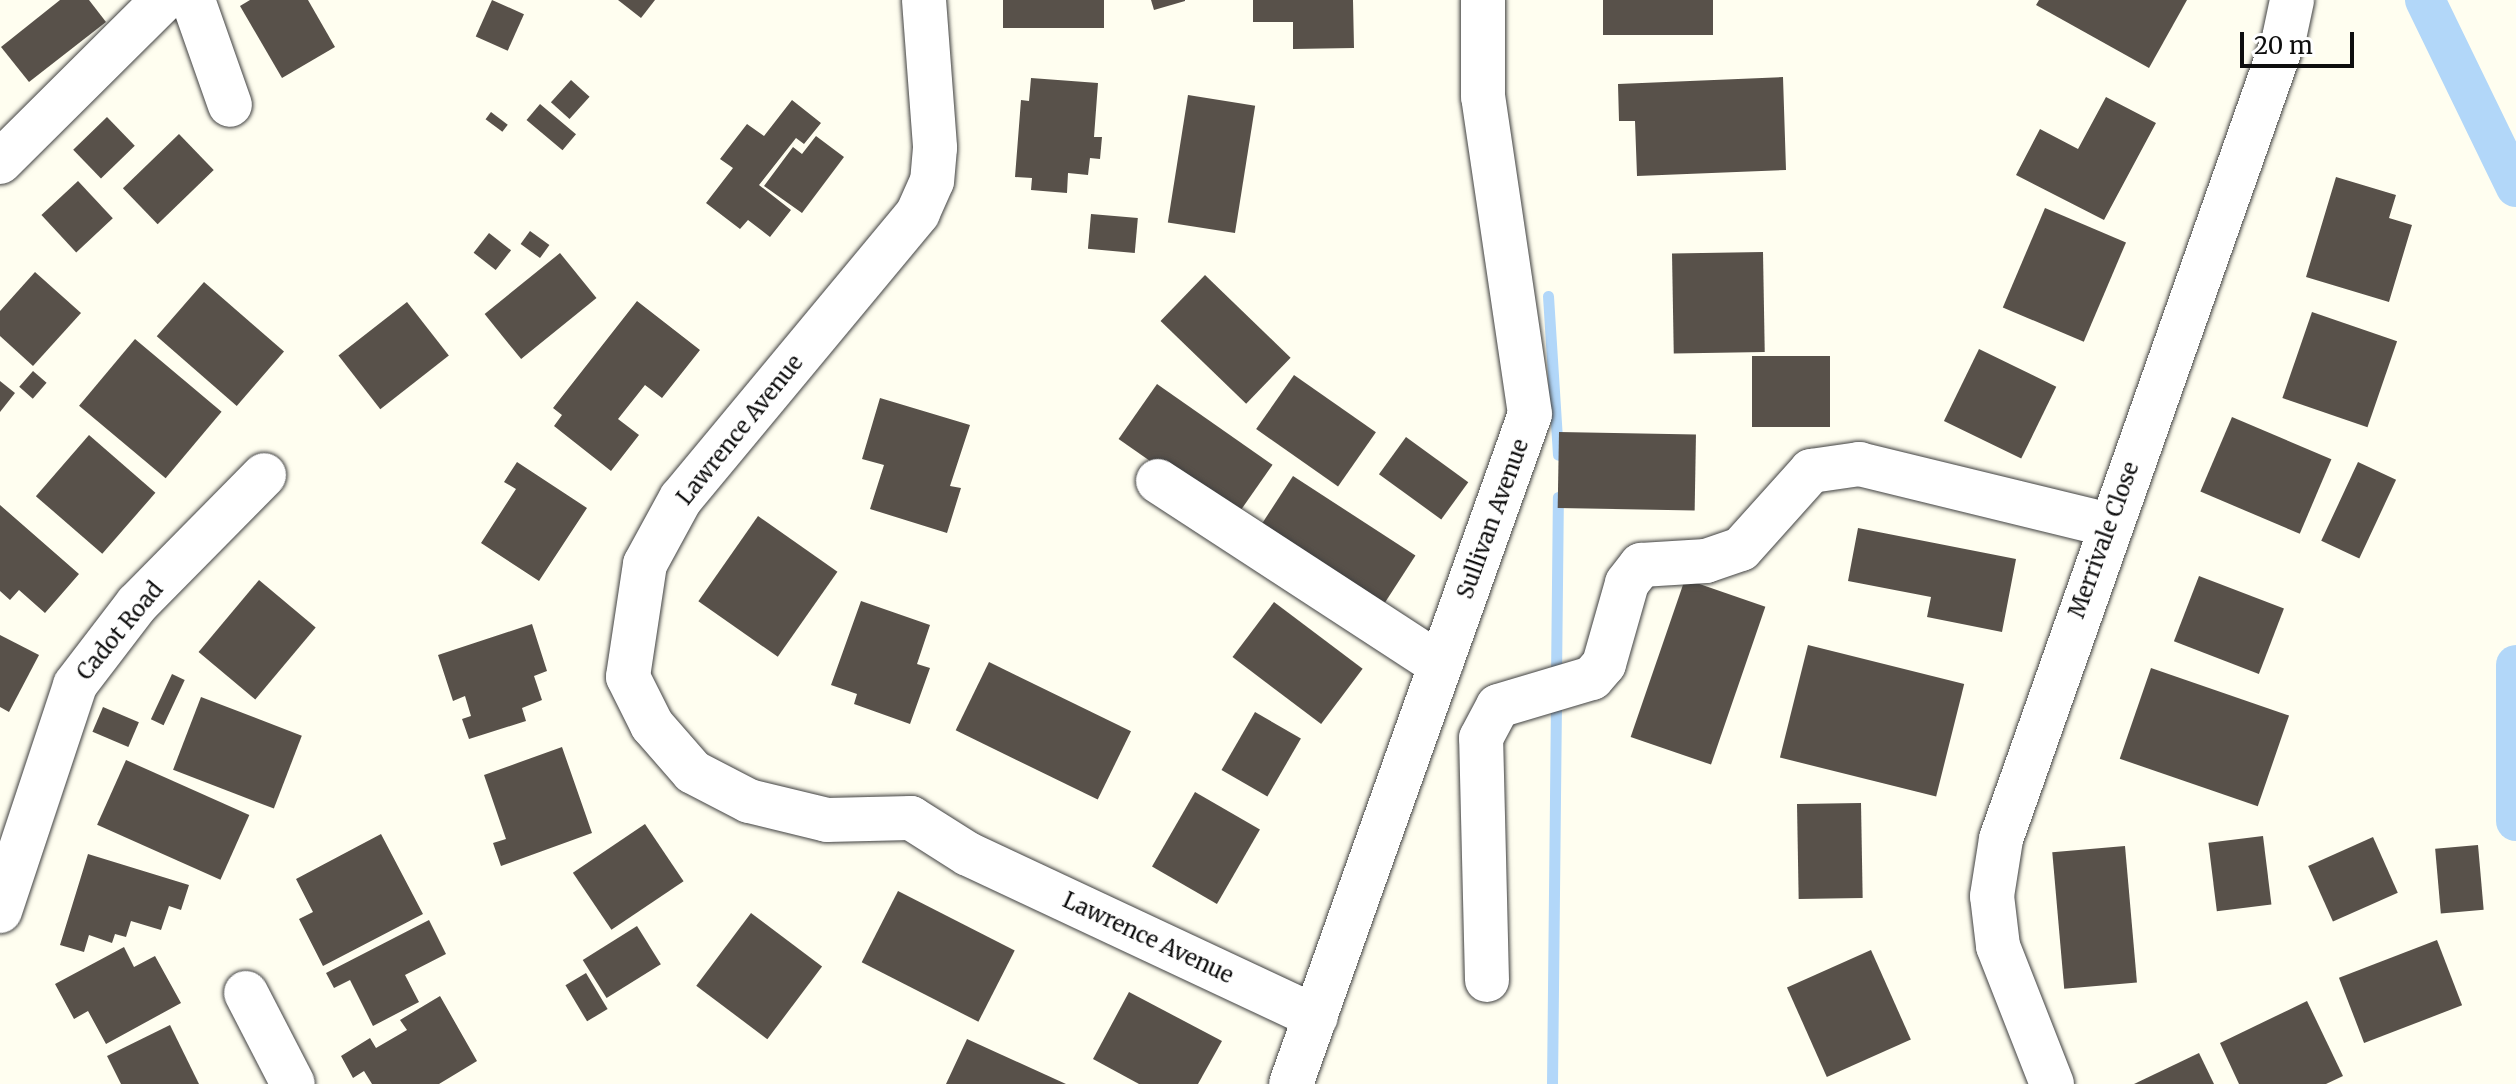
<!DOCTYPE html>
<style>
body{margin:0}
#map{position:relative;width:2516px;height:1084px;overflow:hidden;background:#fffef0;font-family:Merriweather,serif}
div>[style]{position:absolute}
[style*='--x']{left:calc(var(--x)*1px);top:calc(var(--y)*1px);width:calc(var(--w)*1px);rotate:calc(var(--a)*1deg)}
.stream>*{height:11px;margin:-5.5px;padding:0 5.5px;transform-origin:5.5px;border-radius:5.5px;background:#b2d7f9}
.canal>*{height:40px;margin:-20px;padding:0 20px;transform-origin:20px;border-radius:20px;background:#b2d7f9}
.building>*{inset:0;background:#58514a;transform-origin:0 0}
.roads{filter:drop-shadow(0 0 2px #414141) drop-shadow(0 0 2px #414141)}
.minor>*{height:44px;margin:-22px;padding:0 22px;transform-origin:22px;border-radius:22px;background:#fff}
span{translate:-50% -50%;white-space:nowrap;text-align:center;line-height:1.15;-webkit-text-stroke:8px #fff;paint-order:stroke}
.street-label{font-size:22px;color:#0e0e0e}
.scale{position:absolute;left:2240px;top:32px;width:114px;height:36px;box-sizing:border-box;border:4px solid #0e0e0e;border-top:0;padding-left:10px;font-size:24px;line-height:28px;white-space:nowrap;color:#0e0e0e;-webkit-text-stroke:6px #fff;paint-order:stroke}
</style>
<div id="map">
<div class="stream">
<div style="--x:1548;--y:296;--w:159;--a:86.4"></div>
<div style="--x:1556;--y:679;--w:182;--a:-89.4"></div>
<div style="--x:1552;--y:1084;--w:387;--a:-89.4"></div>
</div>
<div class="canal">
<div style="--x:2425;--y:0;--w:208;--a:64.1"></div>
<div style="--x:2516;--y:665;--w:156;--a:90"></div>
</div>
<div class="building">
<div style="clip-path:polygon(60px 0,89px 0,106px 22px,29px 82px,1px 47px)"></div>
<div style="clip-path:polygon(250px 0,308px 0,335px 47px,282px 78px,240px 6px)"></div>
<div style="left:492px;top:0;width:35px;height:40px;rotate:24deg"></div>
<div style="clip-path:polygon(618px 0,655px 0,641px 18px)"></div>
<div style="left:1003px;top:0;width:101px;height:28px"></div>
<div style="clip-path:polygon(1151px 0,1185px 0,1185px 1px,1154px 10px)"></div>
<div style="clip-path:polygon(1253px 0,1353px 0,1354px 48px,1293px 49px,1293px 22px,1253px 22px)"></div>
<div style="left:1603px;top:0;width:110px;height:35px"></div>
<div style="clip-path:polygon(2039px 0,2187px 0,2149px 68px,2036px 5px)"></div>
<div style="clip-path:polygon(1783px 77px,1786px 170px,1637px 176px,1635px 121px,1619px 121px,1618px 84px)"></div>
<div style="clip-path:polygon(1031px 78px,1098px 83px,1094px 137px,1102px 137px,1100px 159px,1090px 158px,1088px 175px,1068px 173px,1067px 193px,1031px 190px,1032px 178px,1015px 177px,1021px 100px,1029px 101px)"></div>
<div style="left:571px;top:80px;width:25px;height:30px;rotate:42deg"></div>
<div style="left:1188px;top:95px;width:68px;height:129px;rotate:9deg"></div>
<div style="clip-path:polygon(2106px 97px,2156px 123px,2104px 220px,2016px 175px,2040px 129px,2078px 149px)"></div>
<div style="clip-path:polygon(792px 100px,821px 123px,804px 144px,796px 138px,759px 185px,791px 210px,770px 237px,748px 220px,740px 229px,706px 203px,733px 168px,720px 159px,747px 124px,764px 136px)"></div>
<div style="left:540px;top:104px;width:47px;height:21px;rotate:40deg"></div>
<div style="left:491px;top:112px;width:21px;height:9px;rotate:37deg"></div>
<div style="left:107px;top:117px;width:40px;height:47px;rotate:46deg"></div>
<div style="left:179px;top:134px;width:50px;height:78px;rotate:46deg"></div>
<div style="clip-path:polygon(816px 136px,844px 157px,802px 213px,764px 186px,793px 147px,802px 154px)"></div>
<div style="clip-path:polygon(2336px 177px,2396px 195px,2389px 218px,2412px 225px,2389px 302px,2306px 277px)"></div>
<div style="left:78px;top:181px;width:51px;height:50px;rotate:47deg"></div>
<div style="left:2045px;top:208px;width:88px;height:108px;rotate:23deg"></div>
<div style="left:1091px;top:214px;width:47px;height:35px;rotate:5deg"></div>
<div style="left:530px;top:231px;width:24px;height:16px;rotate:36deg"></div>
<div style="left:489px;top:233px;width:28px;height:25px;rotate:38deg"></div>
<div style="left:1763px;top:252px;width:100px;height:91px;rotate:89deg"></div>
<div style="left:560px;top:253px;width:58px;height:97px;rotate:51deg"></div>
<div style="clip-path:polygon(35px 272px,81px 313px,33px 366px,0 336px,0 311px)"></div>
<div style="left:1205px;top:275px;width:119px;height:64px;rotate:44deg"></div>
<div style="left:204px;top:282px;width:106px;height:72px;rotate:41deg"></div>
<div style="clip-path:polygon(637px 301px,700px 350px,662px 398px,645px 385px,618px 419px,639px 435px,611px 471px,554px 426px,562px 415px,553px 408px)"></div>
<div style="left:407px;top:302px;width:68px;height:87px;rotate:52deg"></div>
<div style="left:2312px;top:312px;width:90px;height:91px;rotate:19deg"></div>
<div style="left:135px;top:339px;width:113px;height:87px;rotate:40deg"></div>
<div style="left:1979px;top:349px;width:86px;height:80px;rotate:26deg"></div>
<div style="left:1830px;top:356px;width:71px;height:78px;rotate:90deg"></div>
<div style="left:33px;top:371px;width:18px;height:21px;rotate:41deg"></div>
<div style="left:1294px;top:375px;width:100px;height:66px;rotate:35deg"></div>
<div style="clip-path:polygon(0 381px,15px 393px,0 412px)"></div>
<div style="left:1157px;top:384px;width:141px;height:67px;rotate:35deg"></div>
<div style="clip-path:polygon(880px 398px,970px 425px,950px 486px,961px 488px,947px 533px,870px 509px,884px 465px,862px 459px)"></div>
<div style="left:2232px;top:417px;width:108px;height:81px;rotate:23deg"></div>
<div style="left:1559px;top:432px;width:137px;height:76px;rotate:1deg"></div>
<div style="left:89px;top:435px;width:88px;height:81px;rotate:41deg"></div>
<div style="left:1406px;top:437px;width:77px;height:46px;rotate:36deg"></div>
<div style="clip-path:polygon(517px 462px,587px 508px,539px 581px,481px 543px,516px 489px,504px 482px)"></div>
<div style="left:2358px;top:462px;width:42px;height:87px;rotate:25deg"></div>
<div style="left:1293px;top:476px;width:146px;height:69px;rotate:33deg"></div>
<div style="clip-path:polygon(0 505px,79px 574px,45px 613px,19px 590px,10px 600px,0 591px)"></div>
<div style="left:758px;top:516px;width:97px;height:104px;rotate:35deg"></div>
<div style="clip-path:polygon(1858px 528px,2016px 559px,2002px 632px,1927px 617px,1931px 597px,1848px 581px)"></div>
<div style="left:2199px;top:576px;width:91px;height:70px;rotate:21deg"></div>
<div style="left:1685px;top:579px;width:85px;height:167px;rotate:19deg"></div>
<div style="left:259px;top:580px;width:74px;height:94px;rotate:40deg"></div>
<div style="clip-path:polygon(861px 601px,930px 625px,917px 664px,930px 668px,910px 724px,854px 704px,857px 694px,831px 685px)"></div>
<div style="left:1274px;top:602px;width:111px;height:69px;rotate:37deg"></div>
<div style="clip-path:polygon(532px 624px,547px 671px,534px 676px,542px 700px,522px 708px,526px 721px,469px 739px,462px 719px,471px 716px,465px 696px,453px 701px,438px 655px)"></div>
<div style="clip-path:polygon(0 635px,39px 655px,9px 712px,0 707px)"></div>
<div style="left:1808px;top:645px;width:161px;height:116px;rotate:14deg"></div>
<div style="left:989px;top:662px;width:158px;height:76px;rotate:26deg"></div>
<div style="left:2151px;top:668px;width:146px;height:96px;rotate:19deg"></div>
<div style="left:172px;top:674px;width:14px;height:50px;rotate:25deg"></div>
<div style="left:201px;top:697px;width:108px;height:78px;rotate:21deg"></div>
<div style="left:103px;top:707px;width:39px;height:27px;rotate:23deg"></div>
<div style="left:1255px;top:712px;width:53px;height:67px;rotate:30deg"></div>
<div style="clip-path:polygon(562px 747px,592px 833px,501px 866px,493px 843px,506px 839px,484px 775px)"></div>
<div style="left:126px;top:760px;width:135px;height:71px;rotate:24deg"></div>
<div style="left:1195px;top:792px;width:75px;height:86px;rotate:30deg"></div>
<div style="left:1861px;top:803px;width:95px;height:64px;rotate:89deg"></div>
<div style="left:645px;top:824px;width:69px;height:87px;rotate:56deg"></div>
<div style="clip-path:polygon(381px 834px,423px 914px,323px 966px,299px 919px,313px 912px,296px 879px)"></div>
<div style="left:2263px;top:836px;width:69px;height:55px;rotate:83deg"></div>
<div style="left:2373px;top:837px;width:61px;height:71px;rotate:66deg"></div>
<div style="left:2478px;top:845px;width:65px;height:43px;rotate:85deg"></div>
<div style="left:2125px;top:846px;width:137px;height:73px;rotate:85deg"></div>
<div style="clip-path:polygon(88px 854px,189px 885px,181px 910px,169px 906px,161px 930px,131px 921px,126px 937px,115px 934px,112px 943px,89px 935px,84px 952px,60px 945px)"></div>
<div style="left:898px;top:891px;width:131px;height:80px;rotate:27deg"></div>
<div style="left:751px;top:913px;width:89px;height:91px;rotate:37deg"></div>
<div style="clip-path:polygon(429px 920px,446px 954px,405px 975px,419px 1002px,373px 1026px,350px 980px,334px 988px,326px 973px)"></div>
<div style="left:637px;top:926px;width:45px;height:64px;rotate:58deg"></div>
<div style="left:2437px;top:940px;width:70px;height:105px;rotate:69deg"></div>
<div style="clip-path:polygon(124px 947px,134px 967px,155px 956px,181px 1003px,106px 1044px,88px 1011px,74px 1019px,55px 984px)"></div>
<div style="left:1871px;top:950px;width:98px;height:92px;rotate:66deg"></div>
<div style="left:586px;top:973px;width:42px;height:24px;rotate:59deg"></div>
<div style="clip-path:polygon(1129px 992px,1222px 1041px,1198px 1084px,1139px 1084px,1093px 1059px)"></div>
<div style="clip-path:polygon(440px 996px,477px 1061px,439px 1084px,372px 1084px,364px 1071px,353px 1078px,341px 1056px,370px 1038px,376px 1048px,407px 1030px,400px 1020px)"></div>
<div style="clip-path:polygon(2307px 1001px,2343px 1076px,2326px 1084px,2239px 1084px,2220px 1043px)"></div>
<div style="clip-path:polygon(170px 1025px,199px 1084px,121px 1084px,107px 1056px)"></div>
<div style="clip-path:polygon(967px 1039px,1066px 1084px,946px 1084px)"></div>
<div style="clip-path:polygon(2199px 1053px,2214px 1084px,2134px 1084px)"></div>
</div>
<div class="roads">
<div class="minor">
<div style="--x:193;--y:0;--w:111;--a:70.6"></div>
<div style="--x:924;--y:0;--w:148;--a:85.7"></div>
<div style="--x:935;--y:148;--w:33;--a:95"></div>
<div style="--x:932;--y:181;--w:35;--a:114"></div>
<div style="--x:918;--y:213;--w:371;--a:129.7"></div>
<div style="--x:681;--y:498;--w:75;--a:118.6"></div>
<div style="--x:645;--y:564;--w:114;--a:98.6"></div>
<div style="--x:628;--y:677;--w:54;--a:63.4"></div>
<div style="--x:652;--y:725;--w:62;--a:48.9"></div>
<div style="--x:693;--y:772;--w:63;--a:27.4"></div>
<div style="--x:749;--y:801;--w:80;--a:13.7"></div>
<div style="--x:827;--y:820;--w:84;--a:-1.4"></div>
<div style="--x:911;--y:818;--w:67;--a:32.3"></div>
<div style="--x:968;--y:854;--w:384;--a:25.1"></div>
<div style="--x:0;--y:162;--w:230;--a:-44.8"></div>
<div style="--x:1158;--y:481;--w:337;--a:33.1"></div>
<div style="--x:0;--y:911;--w:238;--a:-71.6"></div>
<div style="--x:75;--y:685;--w:102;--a:-52.6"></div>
<div style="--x:137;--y:604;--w:181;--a:-45.4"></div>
<div style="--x:1487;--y:980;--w:242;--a:-91.4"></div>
<div style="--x:1481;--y:738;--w:36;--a:-62"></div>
<div style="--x:1498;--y:706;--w:98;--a:-16.6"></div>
<div style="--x:1592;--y:678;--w:18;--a:-49"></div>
<div style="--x:1604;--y:664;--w:84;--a:-74.1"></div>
<div style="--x:1627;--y:583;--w:23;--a:-52"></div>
<div style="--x:1641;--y:565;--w:65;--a:-3.5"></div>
<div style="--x:1706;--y:561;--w:37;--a:-19"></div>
<div style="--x:1741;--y:549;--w:105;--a:-48.1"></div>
<div style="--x:1811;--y:471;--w:49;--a:-8.3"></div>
<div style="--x:1859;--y:464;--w:257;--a:13.7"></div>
<div style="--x:246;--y:993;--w:102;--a:62.7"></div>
<div style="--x:1291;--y:1084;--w:711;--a:-70.37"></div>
<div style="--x:1530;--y:414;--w:320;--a:-98.4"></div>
<div style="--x:1483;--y:97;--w:97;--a:-90"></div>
<div style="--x:2052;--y:1084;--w:148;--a:-111.4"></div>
<div style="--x:1998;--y:946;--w:50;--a:-96.8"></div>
<div style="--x:1992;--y:896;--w:58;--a:-81"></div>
<div style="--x:2001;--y:839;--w:850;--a:-70.54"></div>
<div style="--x:2284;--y:38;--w:39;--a:-78"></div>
</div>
</div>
<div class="street-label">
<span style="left:740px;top:430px;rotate:-51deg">Lawrence Avenue</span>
<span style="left:1493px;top:519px;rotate:-70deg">Sullivan Avenue</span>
<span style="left:2104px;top:540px;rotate:-70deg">Merrivale Close</span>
<span style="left:120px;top:631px;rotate:-50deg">Cadot Road</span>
<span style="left:1148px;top:938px;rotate:25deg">Lawrence Avenue</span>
</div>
<div class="scale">20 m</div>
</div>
